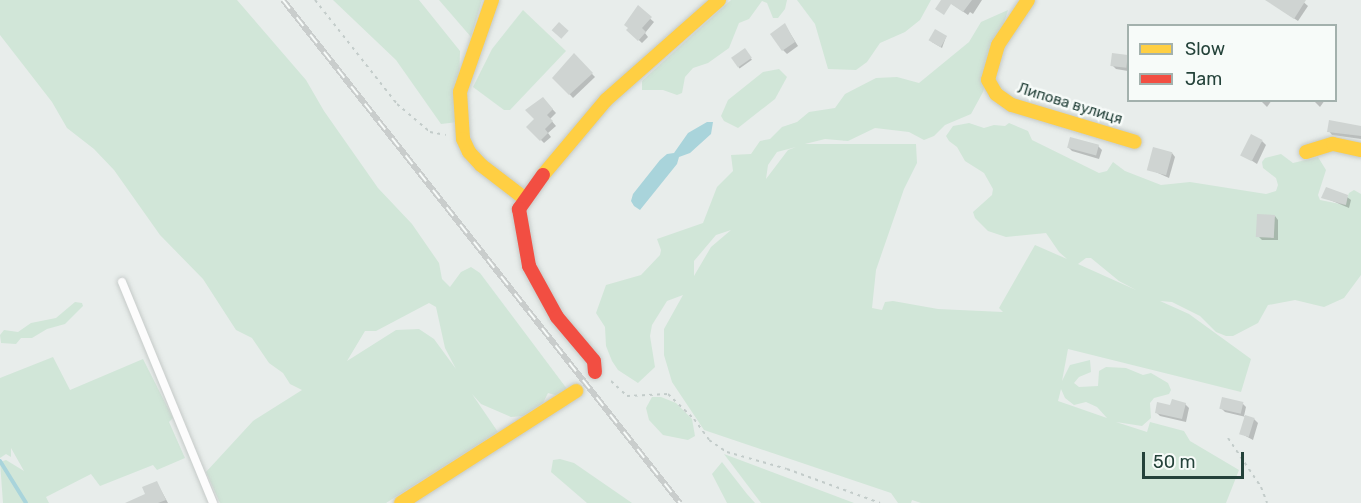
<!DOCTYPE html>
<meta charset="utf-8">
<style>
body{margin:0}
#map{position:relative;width:1361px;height:503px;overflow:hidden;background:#e8edeb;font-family:Rubik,sans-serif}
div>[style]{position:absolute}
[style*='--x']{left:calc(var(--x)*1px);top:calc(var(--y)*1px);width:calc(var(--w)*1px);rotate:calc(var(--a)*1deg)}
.green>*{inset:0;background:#d1e6d8}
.water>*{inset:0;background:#a9d4db}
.shadow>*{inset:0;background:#0003;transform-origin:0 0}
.stream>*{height:4px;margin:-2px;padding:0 2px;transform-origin:2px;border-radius:2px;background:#a9d4db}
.building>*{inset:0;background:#cfd4d2;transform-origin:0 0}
.path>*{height:2px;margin-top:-1px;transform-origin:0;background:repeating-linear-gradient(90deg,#c3ccca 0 3px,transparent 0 7.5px)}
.roads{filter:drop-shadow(0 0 2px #c5cac8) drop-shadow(0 0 2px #c5cac8)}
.lane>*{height:8px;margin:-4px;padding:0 4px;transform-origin:4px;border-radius:4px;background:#fcfcfc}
.slow>*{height:14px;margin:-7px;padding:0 7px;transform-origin:7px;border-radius:7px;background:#ffcf43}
.jam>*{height:14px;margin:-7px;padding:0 7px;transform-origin:7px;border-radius:7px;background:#f24e42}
.rail>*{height:6px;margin-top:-3px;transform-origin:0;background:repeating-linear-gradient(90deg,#f7fbf9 0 11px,#c9cdcc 0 22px);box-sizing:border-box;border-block:2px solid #c9cdcc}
span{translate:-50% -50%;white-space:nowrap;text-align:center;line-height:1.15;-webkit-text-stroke:5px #f7fbf9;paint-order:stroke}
.street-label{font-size:15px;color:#24423a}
.legend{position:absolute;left:1127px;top:24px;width:210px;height:78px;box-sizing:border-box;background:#f7fbf9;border:2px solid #a3b1ad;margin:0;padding:8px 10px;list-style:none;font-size:18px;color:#24423a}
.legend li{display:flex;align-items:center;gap:12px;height:30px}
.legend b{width:30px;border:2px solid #a3b1ad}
.scale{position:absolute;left:1142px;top:452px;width:102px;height:27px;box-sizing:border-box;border:3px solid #24423a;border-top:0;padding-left:8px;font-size:18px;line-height:21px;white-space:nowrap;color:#24423a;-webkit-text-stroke:4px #f7fbf9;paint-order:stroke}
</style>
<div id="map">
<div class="green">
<div style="clip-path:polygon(evenodd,0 0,237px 0,306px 80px,324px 111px,378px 188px,412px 224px,439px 263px,442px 279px,450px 287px,461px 272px,471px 267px,480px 273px,567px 389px,559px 396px,548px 393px,543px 403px,523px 416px,511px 417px,481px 404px,472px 394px,498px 432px,386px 503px,220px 503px,206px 472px,253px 421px,302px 390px,290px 384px,283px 373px,269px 363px,252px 338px,236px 330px,203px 279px,160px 235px,114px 170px,94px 149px,67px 128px,52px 102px,0 35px,0 0,429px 303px,436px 307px,445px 348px,456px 369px,434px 339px,419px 329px,396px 330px,347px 361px,365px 331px,376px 331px,429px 303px)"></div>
<div style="clip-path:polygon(333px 0,419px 0,460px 51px,458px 122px,441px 124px,396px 60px)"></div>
<div style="clip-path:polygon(439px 0,482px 0,471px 37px)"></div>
<div style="clip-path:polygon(731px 0,787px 0,785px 9px,778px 18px,773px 18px,767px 3px,762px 1px,749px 19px,739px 23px,729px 48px,708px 63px,693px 68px,685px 77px,682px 93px,677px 95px,663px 90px,642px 90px,642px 81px)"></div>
<div style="clip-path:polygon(797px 0,931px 0,920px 20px,905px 32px,880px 43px,867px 62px,856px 70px,828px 69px,815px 24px)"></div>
<div style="clip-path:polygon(523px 10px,566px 51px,510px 110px,504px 110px,473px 87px,492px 49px)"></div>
<div style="clip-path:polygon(evenodd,1008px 10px,983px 92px,971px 114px,945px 125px,934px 136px,924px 140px,909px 132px,875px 128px,848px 141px,825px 139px,805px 144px,916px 144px,917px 163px,904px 189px,876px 270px,872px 308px,882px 310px,885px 302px,893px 301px,938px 309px,1003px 312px,999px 308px,1035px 245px,1067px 259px,1059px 252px,1046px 233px,1006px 237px,988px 231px,975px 218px,973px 212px,992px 195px,993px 189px,984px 173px,965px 161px,957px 147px,949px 141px,946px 136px,953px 126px,969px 123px,984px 128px,994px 125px,1005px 126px,1009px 123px,1028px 131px,1032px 140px,1099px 173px,1107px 171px,1113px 162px,1125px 171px,1161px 185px,1190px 182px,1266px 194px,1276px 191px,1278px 185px,1276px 178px,1263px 168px,1262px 162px,1265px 158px,1281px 154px,1293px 163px,1318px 157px,1326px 170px,1318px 195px,1320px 200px,1345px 205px,1349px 193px,1354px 190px,1361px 194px,1361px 275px,1344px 298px,1324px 307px,1295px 300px,1268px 305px,1258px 323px,1233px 336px,1226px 336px,1216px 332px,1200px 316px,1172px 302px,1160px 301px,1189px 314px,1251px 359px,1241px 392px,1068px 349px,1062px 381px,1070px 365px,1090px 360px,1091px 372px,1079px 377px,1074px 383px,1079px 387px,1098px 386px,1099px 371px,1106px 367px,1126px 368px,1143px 375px,1151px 373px,1168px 383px,1171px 390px,1169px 394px,1154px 398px,1150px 403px,1151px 418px,1142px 426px,1116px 422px,1147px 432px,1150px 422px,1184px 431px,1190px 441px,1239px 470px,1226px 503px,921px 503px,912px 500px,911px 503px,898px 503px,891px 493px,704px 430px,672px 382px,664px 355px,664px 329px,683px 295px,667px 301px,652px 325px,650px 336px,655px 367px,638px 383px,618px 370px,612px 361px,606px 346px,605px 327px,596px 313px,606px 285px,641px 275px,660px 255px,661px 250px,657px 239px,703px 223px,717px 187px,733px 171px,731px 155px,751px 154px,760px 141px,770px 139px,782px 127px,797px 122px,809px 112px,835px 108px,845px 94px,876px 78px,897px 77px,919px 83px,969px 42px,981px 22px,1008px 10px,796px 147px,788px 150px,766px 179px,768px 165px,777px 152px,796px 147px,1008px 10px,731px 230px,711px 247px,694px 276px,694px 261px,716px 235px,731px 230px,1008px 10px,1086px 258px,1091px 258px,1119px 281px,1136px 290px,1078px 264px,1086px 258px,1008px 10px,1061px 389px,1065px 398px,1074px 405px,1086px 402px,1097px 407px,1107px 418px,1058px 401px,1061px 389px)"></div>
<div style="clip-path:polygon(779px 69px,787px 77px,775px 99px,738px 128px,724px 121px,721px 116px,728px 100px,763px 72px)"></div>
<div style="clip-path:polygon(75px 302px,82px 303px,83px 306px,65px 324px,47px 329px,32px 338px,21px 338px,16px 344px,1px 343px,0 335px,4px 330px,18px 332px,31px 323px,56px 318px)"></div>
<div style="clip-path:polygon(53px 357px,70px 390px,143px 359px,173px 418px,169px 422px,185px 458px,157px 470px,153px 465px,100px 486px,91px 474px,46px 497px,49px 503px,3px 503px,0 462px,6px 460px,24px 471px,11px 448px,11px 457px,6px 454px,0 458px,0 378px)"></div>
<div style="clip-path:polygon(652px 397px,661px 397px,676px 403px,692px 419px,695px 436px,688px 440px,663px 435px,649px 420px,646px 408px)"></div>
<div style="clip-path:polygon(724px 454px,854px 503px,761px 503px)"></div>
<div style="clip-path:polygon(560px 459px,574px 463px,632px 503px,587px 503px,551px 472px,553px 460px)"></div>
<div style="clip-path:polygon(722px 462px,747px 494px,755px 503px,727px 503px,712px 474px)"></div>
</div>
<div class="water">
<div style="clip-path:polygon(707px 122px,713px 122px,711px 134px,690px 153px,679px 157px,677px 164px,640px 210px,634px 206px,631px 201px,633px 194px,660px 160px,667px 154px,674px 153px,688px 133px)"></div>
</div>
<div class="shadow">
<div style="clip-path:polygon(946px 0,982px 0,973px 14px,970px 12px,968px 15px)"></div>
<div style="clip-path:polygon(1279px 0,1301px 0,1308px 6px,1298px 21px,1280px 9px)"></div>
<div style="clip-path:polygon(638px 8px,654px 22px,645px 33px,648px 37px,642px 43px,628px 30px)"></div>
<div style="clip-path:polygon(785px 25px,798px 46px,787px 54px,783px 50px)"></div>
<div style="clip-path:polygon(946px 37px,942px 48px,932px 42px)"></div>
<div style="left:745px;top:50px;width:12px;height:15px;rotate:55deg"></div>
<div style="clip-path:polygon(1113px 54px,1128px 56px,1128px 71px,1116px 69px,1112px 65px)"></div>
<div style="clip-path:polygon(574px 55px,595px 77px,573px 98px,555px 78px)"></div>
<div style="clip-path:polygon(543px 99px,556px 113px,550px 119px,556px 126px,548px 133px,551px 137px,544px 143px,528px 127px,536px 120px)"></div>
<div style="clip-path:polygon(1260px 100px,1272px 100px,1267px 107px)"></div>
<div style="clip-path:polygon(1313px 100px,1325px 100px,1320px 107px)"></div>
<div style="clip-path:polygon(1361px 128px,1361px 139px,1332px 135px,1329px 131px)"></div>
<div style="clip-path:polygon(1262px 141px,1266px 145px,1257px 164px,1243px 155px)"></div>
<div style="clip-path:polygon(1098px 146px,1102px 150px,1099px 159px,1072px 151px,1069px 148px)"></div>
<div style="clip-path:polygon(1172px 153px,1175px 157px,1169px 178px,1149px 169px)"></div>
<div style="clip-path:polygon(1323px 197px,1347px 197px,1351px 200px,1349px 208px)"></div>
<div style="clip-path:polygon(1275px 216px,1278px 220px,1278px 240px,1262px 240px,1258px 236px)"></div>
<div style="clip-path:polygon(1242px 403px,1246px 407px,1244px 416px,1254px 419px,1258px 423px,1253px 440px,1240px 433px,1246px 417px,1225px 412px,1221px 408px)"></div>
<div style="clip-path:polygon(1185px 404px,1189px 408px,1186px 422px,1160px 416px,1156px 412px)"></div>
<div style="clip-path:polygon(157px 483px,168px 503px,136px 503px,147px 495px)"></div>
</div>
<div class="stream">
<div style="--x:0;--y:461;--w:49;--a:58.2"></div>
</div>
<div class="building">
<div style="clip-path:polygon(941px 0,972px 0,963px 12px,951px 4px,944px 15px,935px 9px)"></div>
<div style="clip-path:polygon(1265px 0,1306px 0,1294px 19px)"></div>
<div style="clip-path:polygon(638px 5px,652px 17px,642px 28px,646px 32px,638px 41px,626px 30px,628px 28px,624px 25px)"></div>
<div style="left:559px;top:22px;width:13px;height:11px;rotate:42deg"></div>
<div style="clip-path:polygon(785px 23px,795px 42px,782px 51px,770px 34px)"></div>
<div style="left:935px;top:29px;width:14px;height:13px;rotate:30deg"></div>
<div style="left:745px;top:48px;width:12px;height:17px;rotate:55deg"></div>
<div style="clip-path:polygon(574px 53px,593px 73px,569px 95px,552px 78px)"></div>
<div style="left:1112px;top:53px;width:16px;height:13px;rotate:7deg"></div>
<div style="clip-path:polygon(543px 97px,553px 109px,547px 115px,553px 121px,545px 129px,548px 133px,540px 141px,526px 127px,534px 119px,525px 110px)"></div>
<div style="clip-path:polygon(1329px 120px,1361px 126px,1361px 136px,1327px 132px)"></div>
<div style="left:1251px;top:134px;width:13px;height:24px;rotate:27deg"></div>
<div style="left:1070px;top:137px;width:30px;height:11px;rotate:15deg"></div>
<div style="left:1153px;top:147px;width:20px;height:24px;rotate:15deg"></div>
<div style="clip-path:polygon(1326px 187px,1348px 195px,1346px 205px,1321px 198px)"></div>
<div style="left:1257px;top:214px;width:18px;height:23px;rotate:3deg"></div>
<div style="left:1222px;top:397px;width:22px;height:12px;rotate:13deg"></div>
<div style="clip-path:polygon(1172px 399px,1186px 403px,1182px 419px,1155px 413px,1157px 402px,1170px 405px)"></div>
<div style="left:1245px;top:415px;width:10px;height:20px;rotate:17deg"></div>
<div style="clip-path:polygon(157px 481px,166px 500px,158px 503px,125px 503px,145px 494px,142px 487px)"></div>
</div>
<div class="path">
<div style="--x:315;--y:0;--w:132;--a:51.7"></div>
<div style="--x:397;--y:104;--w:43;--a:40.3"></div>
<div style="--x:430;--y:132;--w:16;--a:11"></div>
<div style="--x:611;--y:381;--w:22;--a:43"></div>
<div style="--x:627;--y:396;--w:41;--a:-2.8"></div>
<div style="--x:668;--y:394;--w:36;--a:44"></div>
<div style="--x:694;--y:419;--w:26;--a:54"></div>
<div style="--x:709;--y:440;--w:22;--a:34"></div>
<div style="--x:727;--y:452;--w:62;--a:15.8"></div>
<div style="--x:787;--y:469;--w:99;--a:20.1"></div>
<div style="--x:1228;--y:438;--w:59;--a:56"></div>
<div style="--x:1261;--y:487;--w:17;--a:69"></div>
</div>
<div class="roads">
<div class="lane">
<div style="--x:122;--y:282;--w:239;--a:67.6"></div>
</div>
<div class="slow">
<div style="--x:492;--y:0;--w:97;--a:109.2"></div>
<div style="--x:460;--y:92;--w:47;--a:86.3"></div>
<div style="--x:463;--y:139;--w:14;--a:65"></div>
<div style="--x:469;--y:152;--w:18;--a:47"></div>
<div style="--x:481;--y:165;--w:54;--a:37.5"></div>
<div style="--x:1028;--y:0;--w:54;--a:123.7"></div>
<div style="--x:998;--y:45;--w:36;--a:106"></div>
<div style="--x:988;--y:80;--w:16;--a:60"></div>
<div style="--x:996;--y:94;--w:19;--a:35"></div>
<div style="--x:1012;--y:105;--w:128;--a:16.7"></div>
<div style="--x:1306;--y:152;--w:28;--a:-17"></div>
<div style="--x:1333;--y:144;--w:29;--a:12"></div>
<div style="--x:543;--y:175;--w:98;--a:-50"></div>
<div style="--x:606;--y:100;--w:151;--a:-41.5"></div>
<div style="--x:401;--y:503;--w:208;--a:-32.6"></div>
</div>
<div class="jam">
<div style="--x:543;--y:175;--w:42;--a:125.2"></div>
<div style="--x:519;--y:209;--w:58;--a:80"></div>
<div style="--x:529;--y:266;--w:58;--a:61.2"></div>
<div style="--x:557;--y:317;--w:57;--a:49.9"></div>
<div style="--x:594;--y:361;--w:11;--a:85"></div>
</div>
</div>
<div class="rail">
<div style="--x:283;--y:0;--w:641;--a:51.72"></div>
</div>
<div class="street-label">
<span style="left:1070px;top:104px;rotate:17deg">Липова вулиця</span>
</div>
<ul class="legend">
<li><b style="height:8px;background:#ffcf43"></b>Slow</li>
<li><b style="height:8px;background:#f24e42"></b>Jam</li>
</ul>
<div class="scale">50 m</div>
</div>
